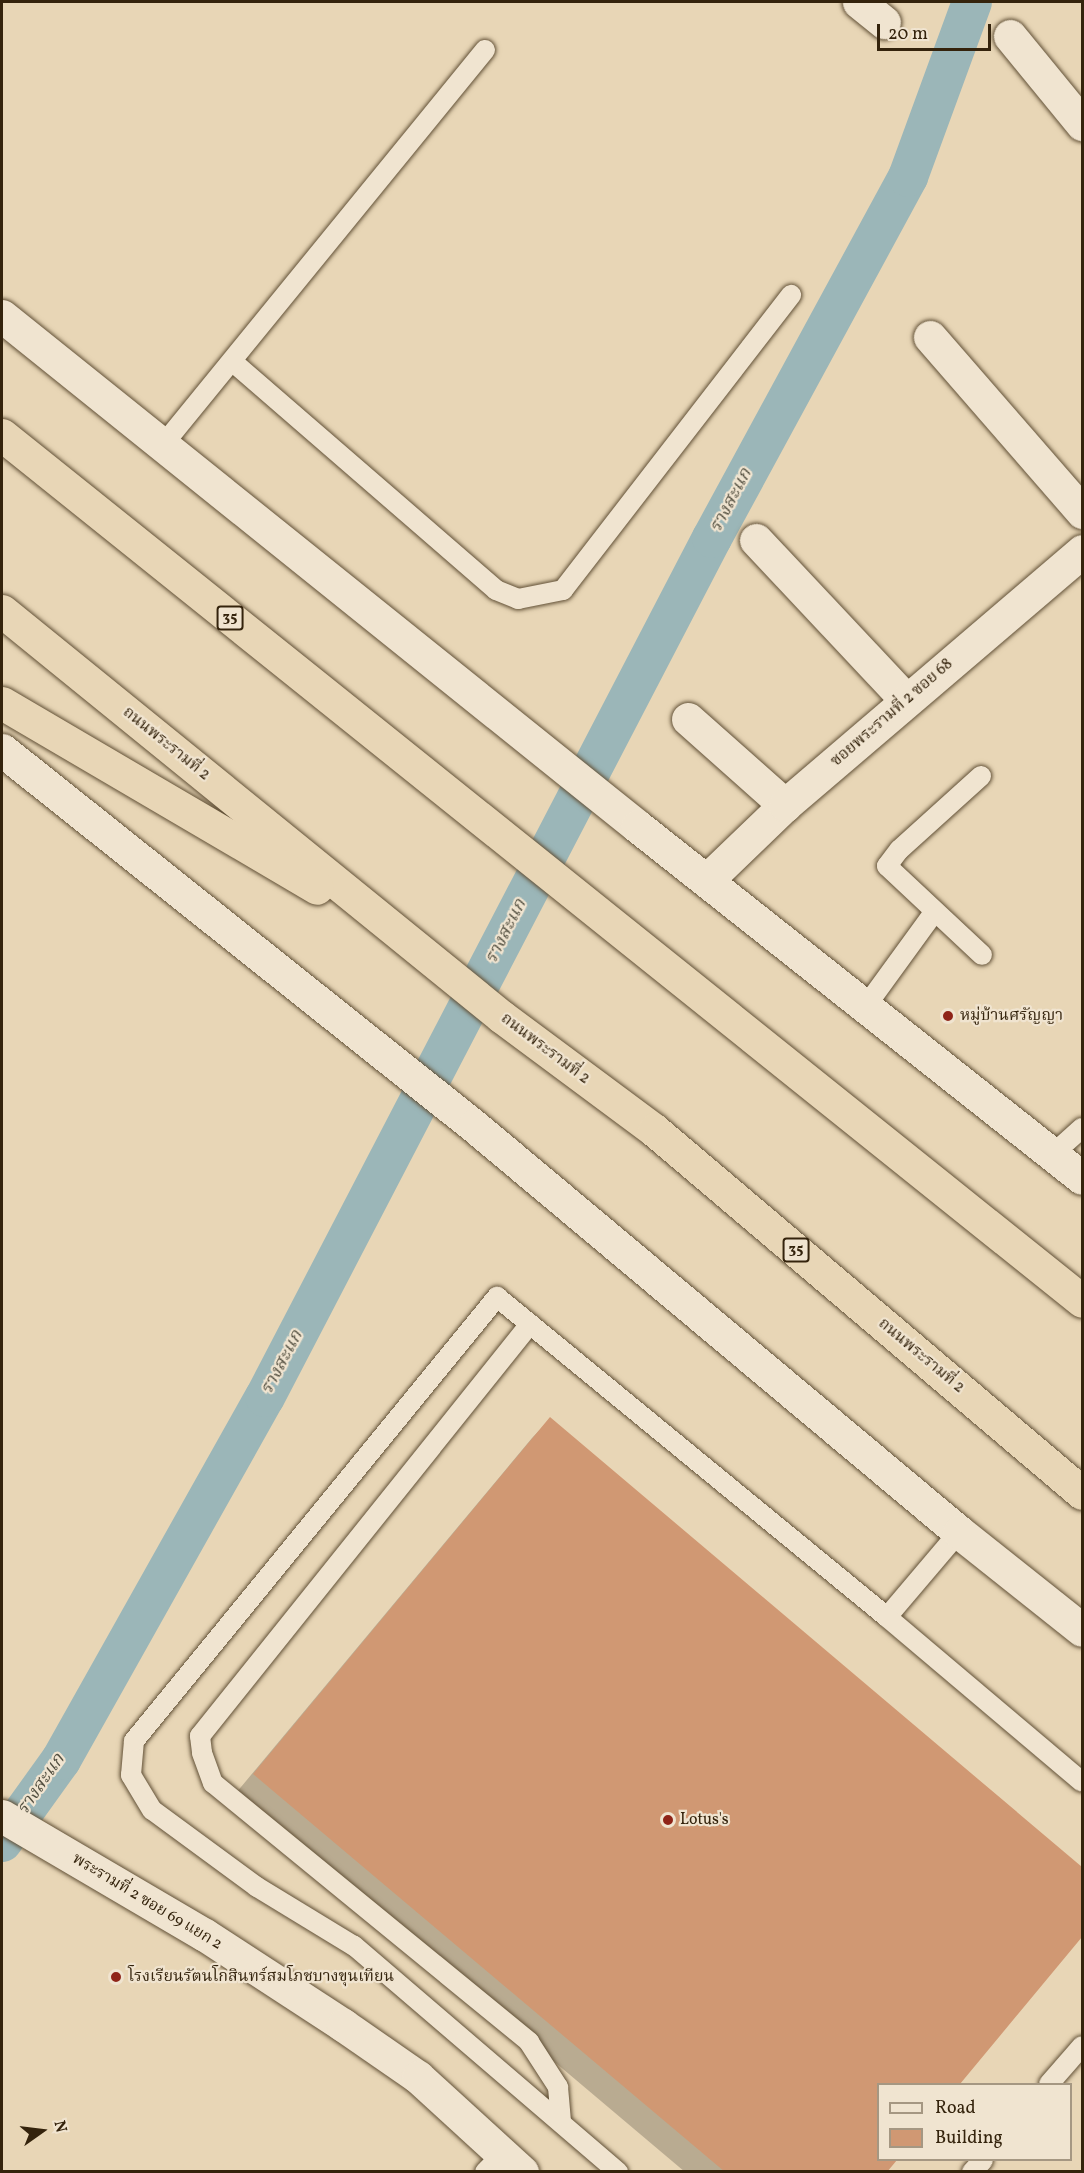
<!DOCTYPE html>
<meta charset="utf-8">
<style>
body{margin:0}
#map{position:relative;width:1084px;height:2173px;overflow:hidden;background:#e8d6b6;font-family:Vollkorn,"Noto Serif Thai",serif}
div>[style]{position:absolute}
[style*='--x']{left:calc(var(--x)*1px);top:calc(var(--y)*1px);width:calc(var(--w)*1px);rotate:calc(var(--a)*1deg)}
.shadow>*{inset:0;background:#0003}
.canal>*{height:40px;margin:-20px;padding:0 20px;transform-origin:20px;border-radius:20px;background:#9bb6b8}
.building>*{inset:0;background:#d09873}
.roads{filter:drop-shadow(0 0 2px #615036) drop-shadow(0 0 2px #615036)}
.service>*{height:20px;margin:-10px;padding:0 10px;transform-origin:10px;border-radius:10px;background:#f0e4d0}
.minor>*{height:33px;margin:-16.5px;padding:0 16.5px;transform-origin:16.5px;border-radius:16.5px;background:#f0e4d0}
.secondary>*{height:33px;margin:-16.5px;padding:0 16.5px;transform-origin:16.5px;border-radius:16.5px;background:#f0e4d0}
.trunk>*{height:33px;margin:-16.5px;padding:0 16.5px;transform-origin:16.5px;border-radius:16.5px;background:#e8d6b6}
.dots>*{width:16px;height:16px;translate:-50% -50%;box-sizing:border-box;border:3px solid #f0e4d0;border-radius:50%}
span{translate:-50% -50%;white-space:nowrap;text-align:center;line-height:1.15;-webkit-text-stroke:4.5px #f0e4d0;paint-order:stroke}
.shield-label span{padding:2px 4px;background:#f0e4d0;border:2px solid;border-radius:4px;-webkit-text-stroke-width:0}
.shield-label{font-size:15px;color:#34230c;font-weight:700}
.street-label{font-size:16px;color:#34230c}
.poi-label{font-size:16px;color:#34230c}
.left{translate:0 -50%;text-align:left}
.water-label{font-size:18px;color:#534f40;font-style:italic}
.frame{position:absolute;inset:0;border:3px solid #34230c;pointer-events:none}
.legend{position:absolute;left:877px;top:2083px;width:195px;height:78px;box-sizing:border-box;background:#f0e4d0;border:2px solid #a59782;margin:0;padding:8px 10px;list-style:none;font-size:18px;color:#34230c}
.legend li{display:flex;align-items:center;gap:12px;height:30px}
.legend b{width:30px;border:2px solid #a59782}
.north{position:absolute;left:12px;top:2101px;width:60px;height:60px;-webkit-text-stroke:4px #f0e4d0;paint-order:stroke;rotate:76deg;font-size:16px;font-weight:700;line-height:24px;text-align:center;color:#34230c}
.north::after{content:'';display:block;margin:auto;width:21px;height:27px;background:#34230c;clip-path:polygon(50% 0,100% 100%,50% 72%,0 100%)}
.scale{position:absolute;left:877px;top:24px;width:114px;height:27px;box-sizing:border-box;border:3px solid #34230c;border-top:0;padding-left:8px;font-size:18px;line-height:21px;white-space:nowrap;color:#34230c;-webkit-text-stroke:4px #f0e4d0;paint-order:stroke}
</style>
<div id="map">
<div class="shadow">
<div style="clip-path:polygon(550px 1419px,1082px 1869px,1082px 1935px,958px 2084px,878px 2084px,878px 2160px,895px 2160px,885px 2172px,685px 2172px,236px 1793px,532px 1438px)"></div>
</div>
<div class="canal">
<div style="--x:2;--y:1842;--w:101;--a:-54.3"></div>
<div style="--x:61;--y:1760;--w:416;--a:-60.7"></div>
<div style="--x:265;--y:1397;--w:968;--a:-62.51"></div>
<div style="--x:712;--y:538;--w:411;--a:-61.5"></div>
<div style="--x:908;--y:177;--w:186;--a:-69.9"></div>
</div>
<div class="building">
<div style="clip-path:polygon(550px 1417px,1082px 1867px,1082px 1937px,960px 2084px,878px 2084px,878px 2160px,897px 2160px,887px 2172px,725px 2172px,253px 1774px)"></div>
</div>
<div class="roads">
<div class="service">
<div style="--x:233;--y:362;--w:348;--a:40.9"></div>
<div style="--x:496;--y:590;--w:24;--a:22"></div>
<div style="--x:518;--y:599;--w:46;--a:-11.3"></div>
<div style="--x:563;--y:590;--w:373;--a:-52.3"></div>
<div style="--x:162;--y:446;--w:511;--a:-50.8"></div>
<div style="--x:981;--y:776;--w:110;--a:137.9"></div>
<div style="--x:899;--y:850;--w:20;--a:127"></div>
<div style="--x:887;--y:866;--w:130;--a:43.1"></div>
<div style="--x:866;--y:1006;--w:117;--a:-54"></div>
<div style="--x:1053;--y:1154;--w:39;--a:-42"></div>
<div style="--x:530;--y:1324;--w:528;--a:128.69"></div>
<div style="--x:200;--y:1736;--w:17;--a:83"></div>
<div style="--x:202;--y:1753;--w:32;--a:70"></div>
<div style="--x:213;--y:1783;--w:409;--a:39.3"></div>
<div style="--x:529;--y:2042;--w:54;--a:57.2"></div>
<div style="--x:558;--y:2087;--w:34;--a:85"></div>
<div style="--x:887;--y:1617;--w:111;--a:-49.7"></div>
<div style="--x:1049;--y:2084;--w:50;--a:-49"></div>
<div style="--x:485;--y:2172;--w:27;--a:-45"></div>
<div style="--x:618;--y:2172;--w:348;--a:-139.4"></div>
<div style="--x:354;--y:1946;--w:114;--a:-148.7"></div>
<div style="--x:257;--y:1887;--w:130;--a:-143.7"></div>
<div style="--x:152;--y:1810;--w:41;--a:-121"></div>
<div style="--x:131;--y:1775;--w:34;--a:-85"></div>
<div style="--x:134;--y:1741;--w:574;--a:-50.73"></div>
<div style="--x:497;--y:1297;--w:504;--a:39.37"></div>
<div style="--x:887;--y:1617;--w:255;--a:40.2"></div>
<div style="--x:972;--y:2172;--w:16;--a:-47"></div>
</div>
<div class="minor">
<div style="--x:859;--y:2;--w:32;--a:39"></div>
<div style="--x:1010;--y:36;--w:114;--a:50.7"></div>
<div style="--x:930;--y:337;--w:232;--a:49"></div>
<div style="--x:756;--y:540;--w:219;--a:46.8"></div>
<div style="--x:688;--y:719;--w:130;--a:41.6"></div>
<div style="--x:707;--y:880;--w:108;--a:-43.9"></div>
<div style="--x:785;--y:805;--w:391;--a:-40.5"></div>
<div style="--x:2;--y:1816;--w:235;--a:30.4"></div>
<div style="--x:205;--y:1935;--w:165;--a:33.1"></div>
<div style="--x:343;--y:2025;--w:91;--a:34.7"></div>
<div style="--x:418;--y:2077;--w:141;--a:42.4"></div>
</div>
<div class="secondary">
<div style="--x:2;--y:316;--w:814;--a:38.77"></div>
<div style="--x:637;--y:826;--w:567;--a:38.34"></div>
<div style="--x:2;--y:750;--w:603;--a:38.54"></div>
<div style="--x:474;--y:1126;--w:633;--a:39.93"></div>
<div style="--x:959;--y:1532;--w:157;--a:38.5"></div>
</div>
<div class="trunk">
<div style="--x:2;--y:435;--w:1384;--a:38.72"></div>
<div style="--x:2;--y:611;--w:644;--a:39.08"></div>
<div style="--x:502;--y:1017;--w:189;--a:36.6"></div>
<div style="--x:654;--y:1130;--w:561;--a:40.3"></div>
<div style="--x:2;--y:703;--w:365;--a:30.4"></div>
</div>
</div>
<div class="dots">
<div style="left:948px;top:1016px;background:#8f2418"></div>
<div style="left:668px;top:1820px;background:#8f2418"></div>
<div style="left:116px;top:1977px;background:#8f2418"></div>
</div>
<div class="shield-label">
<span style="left:230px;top:618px">35</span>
<span style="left:796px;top:1250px">35</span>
</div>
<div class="street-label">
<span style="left:892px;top:713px;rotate:-41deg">ซอยพระรามที่ 2 ซอย 68</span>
<span style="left:166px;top:744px;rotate:39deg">ถนนพระรามที่ 2</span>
<span style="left:545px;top:1049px;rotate:37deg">ถนนพระรามที่ 2</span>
<span style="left:921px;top:1356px;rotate:40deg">ถนนพระรามที่ 2</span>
<span style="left:147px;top:1902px;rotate:31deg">พระรามที่ 2 ซอย 69 แยก 2</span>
</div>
<div class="poi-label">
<span class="left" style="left:960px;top:1016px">หมู่บ้านศรัญญา</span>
<span class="left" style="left:680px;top:1820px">Lotus's</span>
<span class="left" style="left:128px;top:1977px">โรงเรียนรัตนโกสินทร์สมโภชบางขุนเทียน</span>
</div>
<div class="water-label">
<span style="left:732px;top:501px;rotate:-62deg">รางสะแก</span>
<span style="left:507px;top:932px;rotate:-63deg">รางสะแก</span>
<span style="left:283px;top:1363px;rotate:-62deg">รางสะแก</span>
<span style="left:42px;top:1785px;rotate:-55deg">รางสะแก</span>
</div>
<div class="frame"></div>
<ul class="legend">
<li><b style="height:8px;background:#f0e4d0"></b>Road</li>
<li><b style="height:16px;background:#d09873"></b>Building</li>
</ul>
<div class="north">N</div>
<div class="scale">20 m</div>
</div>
